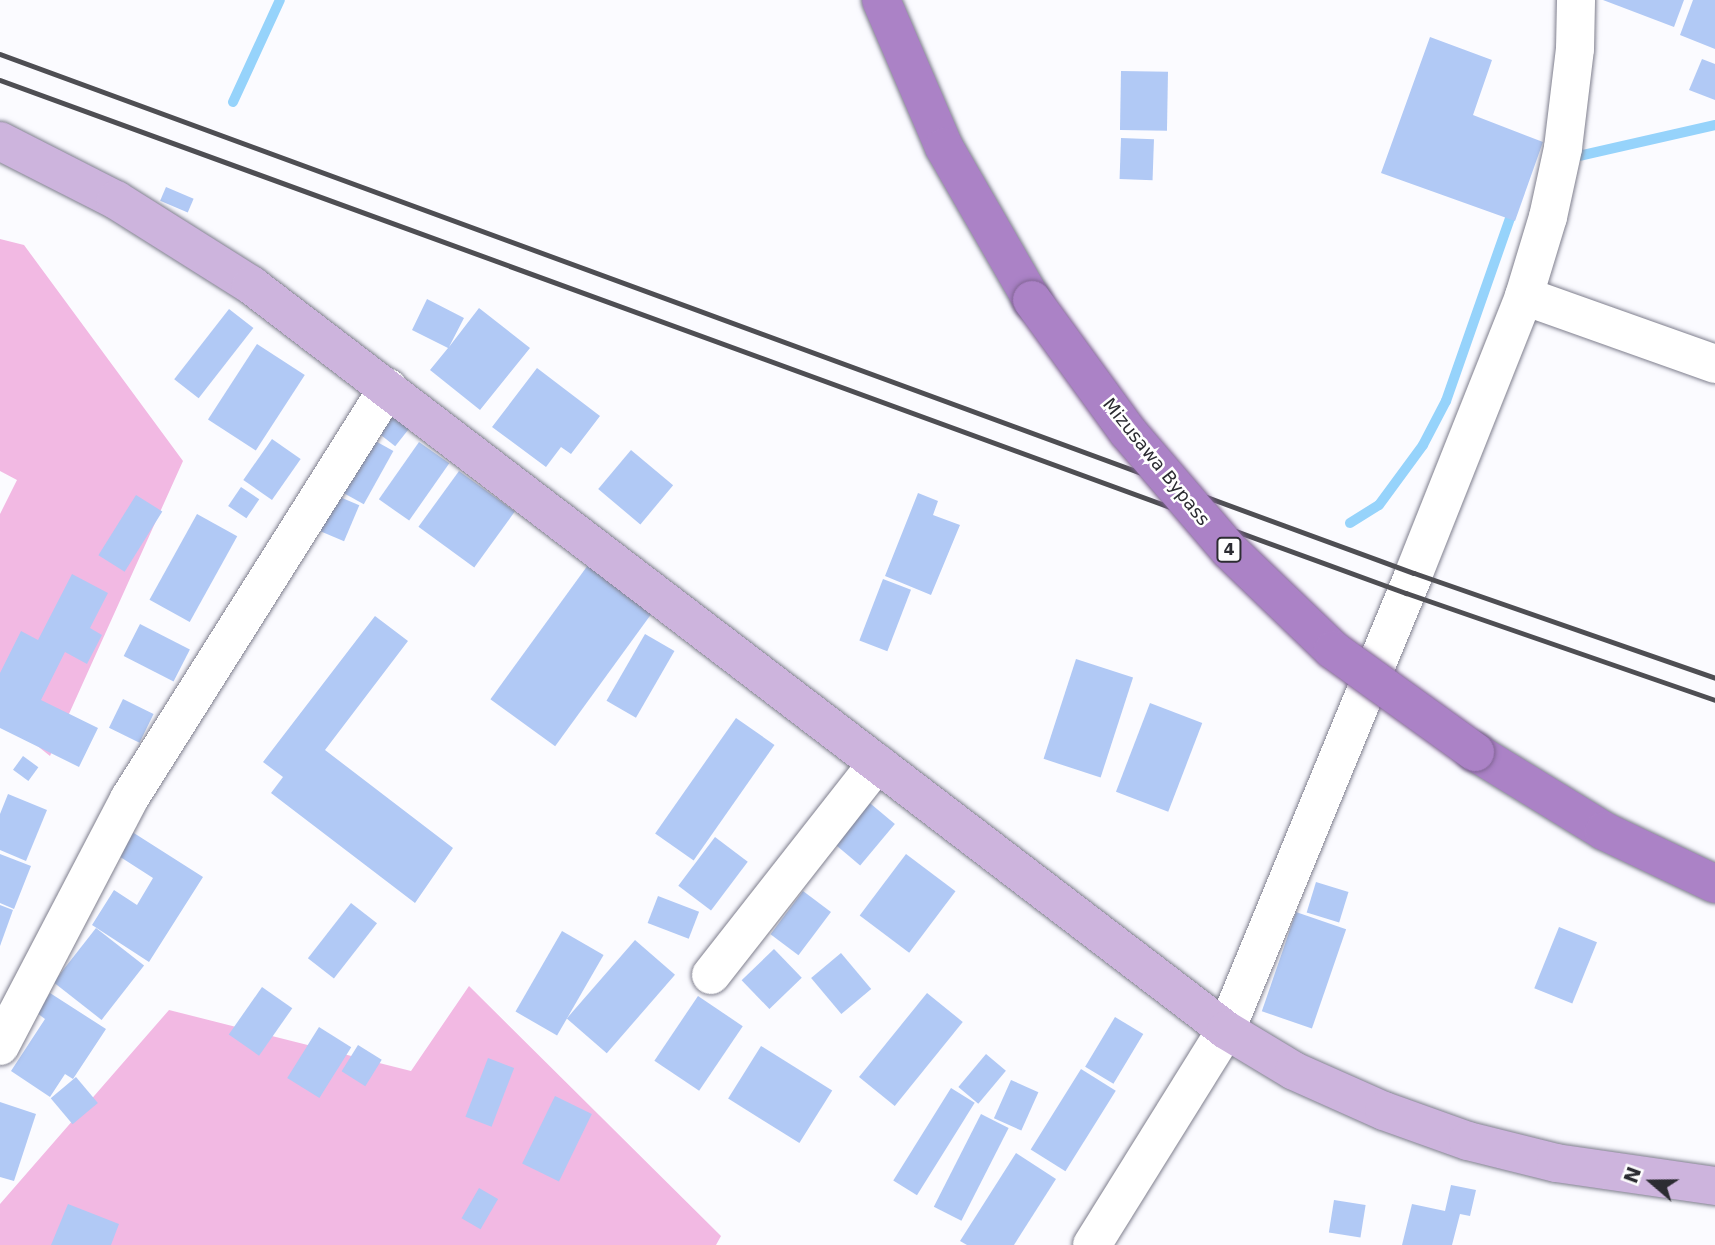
<!DOCTYPE html>
<style>
body{margin:0}
#map{position:relative;width:1715px;height:1245px;overflow:hidden;background:#fbfbff;font-family:"DejaVu Sans",sans-serif}
div>[style]{position:absolute}
[style*='--x']{left:calc(var(--x)*1px);top:calc(var(--y)*1px);width:calc(var(--w)*1px);rotate:calc(var(--a)*1deg)}
.forest>*{inset:0;background:#f2b9e3}
.stream>*{height:10px;margin:-5px;padding:0 5px;transform-origin:5px;border-radius:5px;background:#96d3fb}
.building>*{inset:0;background:#b1c9f5;transform-origin:0 0}
.roads{filter:drop-shadow(0 0 2px #7f7f8e) drop-shadow(0 0 2px #7f7f8e)}
.minor>*{height:38px;margin:-19px;padding:0 19px;transform-origin:19px;border-radius:19px;background:#fff}
.major>*{height:38px;margin:-19px;padding:0 19px;transform-origin:19px;border-radius:19px;background:#cdb4dd}
.highway>*{height:38px;margin:-19px;padding:0 19px;transform-origin:19px;border-radius:19px;background:#ab82c6}
.rail>*{height:5px;margin:-2.5px;padding:0 2.5px;transform-origin:2.5px;border-radius:2.5px;background:#4e4e53}
.bridges{filter:drop-shadow(0 0 2px #7f6492) drop-shadow(0 0 2px #7f6492)}
.highway-bridge>*{height:38px;margin:-19px;padding:0 19px;transform-origin:19px;border-radius:19px;background:#ab82c6}
span{translate:-50% -50%;white-space:nowrap;text-align:center;line-height:1.15;-webkit-text-stroke:5px #fff;paint-order:stroke}
.shield-label span{padding:2px 5px;background:#fff;border:2px solid;border-radius:5px;-webkit-text-stroke-width:0}
.shield-label{font-size:16px;color:#2c2c32;font-weight:700}
.street-label{font-size:18px;color:#2c2c32}
.north{position:absolute;left:1617px;top:1147px;width:70px;height:70px;-webkit-text-stroke:5px #fff;paint-order:stroke;rotate:290deg;font-size:19px;font-weight:700;line-height:28px;text-align:center;color:#2c2c32}
.north::after{content:'';display:block;margin:auto;width:24px;height:32px;background:#2c2c32;clip-path:polygon(50% 0,100% 100%,50% 72%,0 100%)}
</style>
<div id="map">
<div class="forest">
<div style="clip-path:polygon(0 239px,24px 245px,183px 461px,50px 756px,0 716px,0 514px,17px 480px,0 471px)"></div>
<div style="clip-path:polygon(469px 986px,721px 1236px,716px 1245px,0 1245px,0 1204px,169px 1010px,411px 1071px)"></div>
</div>
<div class="stream">
<div style="--x:233;--y:102;--w:112;--a:-65.3"></div>
<div style="--x:1570;--y:158;--w:149;--a:-12.8"></div>
<div style="--x:1350;--y:523;--w:34;--a:-32"></div>
<div style="--x:1379;--y:505;--w:74;--a:-53.7"></div>
<div style="--x:1423;--y:445;--w:50;--a:-62.4"></div>
<div style="--x:1446;--y:401;--w:206;--a:-70.7"></div>
</div>
<div class="building">
<div style="clip-path:polygon(1603px 0,1684px 0,1674px 27px)"></div>
<div style="clip-path:polygon(1693px 0,1715px 0,1715px 49px,1680px 35px)"></div>
<div style="clip-path:polygon(1430px 37px,1492px 60px,1473px 115px,1543px 142px,1515px 221px,1381px 173px)"></div>
<div style="clip-path:polygon(1702px 59px,1715px 64px,1715px 100px,1689px 90px)"></div>
<div style="left:1121px;top:71px;width:47px;height:59px;rotate:1deg"></div>
<div style="left:1121px;top:138px;width:33px;height:41px;rotate:2deg"></div>
<div style="left:166px;top:187px;width:30px;height:15px;rotate:23deg"></div>
<div style="clip-path:polygon(427px 299px,464px 318px,449px 347px,479px 308px,530px 348px,480px 410px,430px 370px,448px 348px,412px 330px)"></div>
<div style="left:229px;top:309px;width:31px;height:89px;rotate:38deg"></div>
<div style="left:257px;top:344px;width:57px;height:90px;rotate:33deg"></div>
<div style="clip-path:polygon(537px 368px,600px 416px,571px 454px,561px 447px,546px 467px,492px 427px)"></div>
<div style="left:381px;top:406px;width:36px;height:23px;rotate:38deg"></div>
<div style="left:361px;top:433px;width:37px;height:61px;rotate:29deg"></div>
<div style="left:272px;top:439px;width:35px;height:50px;rotate:35deg"></div>
<div style="left:419px;top:442px;width:37px;height:70px;rotate:35deg"></div>
<div style="left:631px;top:450px;width:55px;height:51px;rotate:40deg"></div>
<div style="left:459px;top:471px;width:69px;height:69px;rotate:36deg"></div>
<div style="left:241px;top:487px;width:22px;height:23px;rotate:34deg"></div>
<div style="left:328px;top:492px;width:34px;height:39px;rotate:23deg"></div>
<div style="clip-path:polygon(918px 493px,938px 501px,933px 515px,960px 525px,931px 595px,885px 576px)"></div>
<div style="left:136px;top:495px;width:31px;height:71px;rotate:32deg"></div>
<div style="left:197px;top:514px;width:46px;height:98px;rotate:29deg"></div>
<div style="left:588px;top:565px;width:80px;height:166px;rotate:36deg"></div>
<div style="clip-path:polygon(72px 574px,108px 593px,90px 628px,102px 635px,87px 664px,65px 652px,41px 700px,98px 728px,79px 767px,0 728px,0 673px,21px 631px,38px 640px)"></div>
<div style="left:883px;top:579px;width:30px;height:66px;rotate:21deg"></div>
<div style="clip-path:polygon(375px 616px,408px 641px,325px 750px,453px 848px,415px 903px,271px 793px,283px 777px,263px 762px)"></div>
<div style="left:140px;top:624px;width:56px;height:36px;rotate:27deg"></div>
<div style="left:645px;top:634px;width:34px;height:77px;rotate:30deg"></div>
<div style="left:1076px;top:659px;width:60px;height:105px;rotate:18deg"></div>
<div style="left:123px;top:699px;width:34px;height:32px;rotate:26deg"></div>
<div style="left:1150px;top:703px;width:56px;height:95px;rotate:21deg"></div>
<div style="left:736px;top:718px;width:47px;height:141px;rotate:35deg"></div>
<div style="left:23px;top:756px;width:19px;height:17px;rotate:36deg"></div>
<div style="clip-path:polygon(8px 794px,47px 810px,26px 861px,0 850px,0 814px)"></div>
<div style="left:865px;top:799px;width:39px;height:54px;rotate:40deg"></div>
<div style="clip-path:polygon(126px 828px,203px 877px,149px 962px,92px 925px,114px 890px,137px 905px,153px 878px,111px 851px)"></div>
<div style="left:715px;top:837px;width:41px;height:61px;rotate:37deg"></div>
<div style="clip-path:polygon(0 854px,31px 866px,14px 909px,0 903px)"></div>
<div style="left:906px;top:854px;width:62px;height:77px;rotate:37deg"></div>
<div style="left:1316px;top:882px;width:34px;height:32px;rotate:17deg"></div>
<div style="left:803px;top:891px;width:35px;height:54px;rotate:37deg"></div>
<div style="left:658px;top:896px;width:44px;height:29px;rotate:21deg"></div>
<div style="left:351px;top:903px;width:33px;height:70px;rotate:38deg"></div>
<div style="clip-path:polygon(0 905px,13px 910px,0 946px)"></div>
<div style="left:1296px;top:912px;width:53px;height:105px;rotate:19deg"></div>
<div style="left:1559px;top:927px;width:41px;height:66px;rotate:22deg"></div>
<div style="left:96px;top:928px;width:61px;height:69px;rotate:38deg"></div>
<div style="left:562px;top:931px;width:48px;height:93px;rotate:30deg"></div>
<div style="left:635px;top:940px;width:53px;height:104px;rotate:41deg"></div>
<div style="left:774px;top:949px;width:40px;height:45px;rotate:46deg"></div>
<div style="left:841px;top:953px;width:47px;height:39px;rotate:50deg"></div>
<div style="left:262px;top:987px;width:37px;height:58px;rotate:35deg"></div>
<div style="clip-path:polygon(50px 993px,106px 1029px,73px 1079px,65px 1074px,50px 1097px,11px 1071px,45px 1019px,37px 1013px)"></div>
<div style="left:927px;top:993px;width:46px;height:108px;rotate:39deg"></div>
<div style="left:698px;top:996px;width:54px;height:78px;rotate:34deg"></div>
<div style="left:1115px;top:1017px;width:33px;height:58px;rotate:31deg"></div>
<div style="left:319px;top:1027px;width:38px;height:60px;rotate:32deg"></div>
<div style="left:358px;top:1045px;width:28px;height:31px;rotate:32deg"></div>
<div style="left:761px;top:1046px;width:84px;height:62px;rotate:32deg"></div>
<div style="left:986px;top:1054px;width:26px;height:43px;rotate:40deg"></div>
<div style="left:488px;top:1058px;width:28px;height:63px;rotate:21deg"></div>
<div style="left:1081px;top:1069px;width:41px;height:95px;rotate:32deg"></div>
<div style="left:76px;top:1077px;width:34px;height:33px;rotate:50deg"></div>
<div style="left:1011px;top:1080px;width:30px;height:42px;rotate:24deg"></div>
<div style="left:951px;top:1088px;width:28px;height:109px;rotate:32deg"></div>
<div style="left:555px;top:1096px;width:41px;height:75px;rotate:26deg"></div>
<div style="clip-path:polygon(0 1102px,36px 1114px,14px 1181px,0 1177px)"></div>
<div style="left:981px;top:1114px;width:31px;height:104px;rotate:27deg"></div>
<div style="clip-path:polygon(1016px 1153px,1056px 1179px,1014px 1245px,967px 1245px,960px 1241px)"></div>
<div style="clip-path:polygon(1451px 1185px,1476px 1190px,1470px 1216px,1460px 1214px,1452px 1245px,1402px 1245px,1412px 1204px,1445px 1211px)"></div>
<div style="left:479px;top:1188px;width:22px;height:35px;rotate:30deg"></div>
<div style="left:1334px;top:1200px;width:32px;height:33px;rotate:9deg"></div>
<div style="clip-path:polygon(68px 1204px,119px 1224px,111px 1245px,51px 1245px)"></div>
</div>
<div class="roads">
<div class="minor">
<div style="--x:1524;--y:296;--w:203;--a:19.6"></div>
<div style="--x:711;--y:975;--w:269;--a:-51.9"></div>
<div style="--x:0;--y:1046;--w:279;--a:-62.4"></div>
<div style="--x:129;--y:799;--w:486;--a:-57.8"></div>
<div style="--x:1092;--y:1245;--w:253;--a:-58.1"></div>
<div style="--x:1226;--y:1030;--w:494;--a:-67.6"></div>
<div style="--x:1414;--y:573;--w:298;--a:-68.3"></div>
<div style="--x:1524;--y:296;--w:83;--a:-73.1"></div>
<div style="--x:1548;--y:217;--w:71;--a:-77.7"></div>
<div style="--x:1563;--y:148;--w:100;--a:-83.1"></div>
<div style="--x:1575;--y:49;--w:49;--a:-88.8"></div>
</div>
<div class="major">
<div style="--x:0;--y:141;--w:130;--a:27"></div>
<div style="--x:116;--y:200;--w:160;--a:32.2"></div>
<div style="--x:251;--y:285;--w:1227;--a:37.38"></div>
<div style="--x:1226;--y:1030;--w:79;--a:31.1"></div>
<div style="--x:1294;--y:1071;--w:98;--a:24"></div>
<div style="--x:1384;--y:1111;--w:89;--a:19.7"></div>
<div style="--x:1468;--y:1141;--w:91;--a:14"></div>
<div style="--x:1556;--y:1163;--w:161;--a:8.2"></div>
</div>
<div class="highway">
<div style="--x:881;--y:0;--w:160;--a:66.8"></div>
<div style="--x:944;--y:147;--w:177;--a:60.1"></div>
<div style="--x:1475;--y:752;--w:151;--a:31.5"></div>
<div style="--x:1604;--y:831;--w:123;--a:25.5"></div>
</div>
</div>
<div class="rail">
<div style="--x:0;--y:54;--w:1506;--a:20.16"></div>
<div style="--x:1414;--y:573;--w:319;--a:19.2"></div>
<div style="--x:0;--y:80;--w:1497;--a:20.05"></div>
<div style="--x:1406;--y:593;--w:327;--a:19.1"></div>
</div>
<div class="bridges">
<div class="highway-bridge">
<div style="--x:1032;--y:300;--w:163;--a:54"></div>
<div style="--x:1128;--y:432;--w:155;--a:49.4"></div>
<div style="--x:1229;--y:550;--w:144;--a:43.9"></div>
<div style="--x:1333;--y:650;--w:175;--a:35.7"></div>
</div>
</div>
<div class="shield-label">
<span style="left:1229px;top:550px">4</span>
</div>
<div class="street-label">
<span style="left:1156px;top:462px;rotate:51deg">Mizusawa Bypass</span>
</div>
<div class="north">N</div>
</div>
